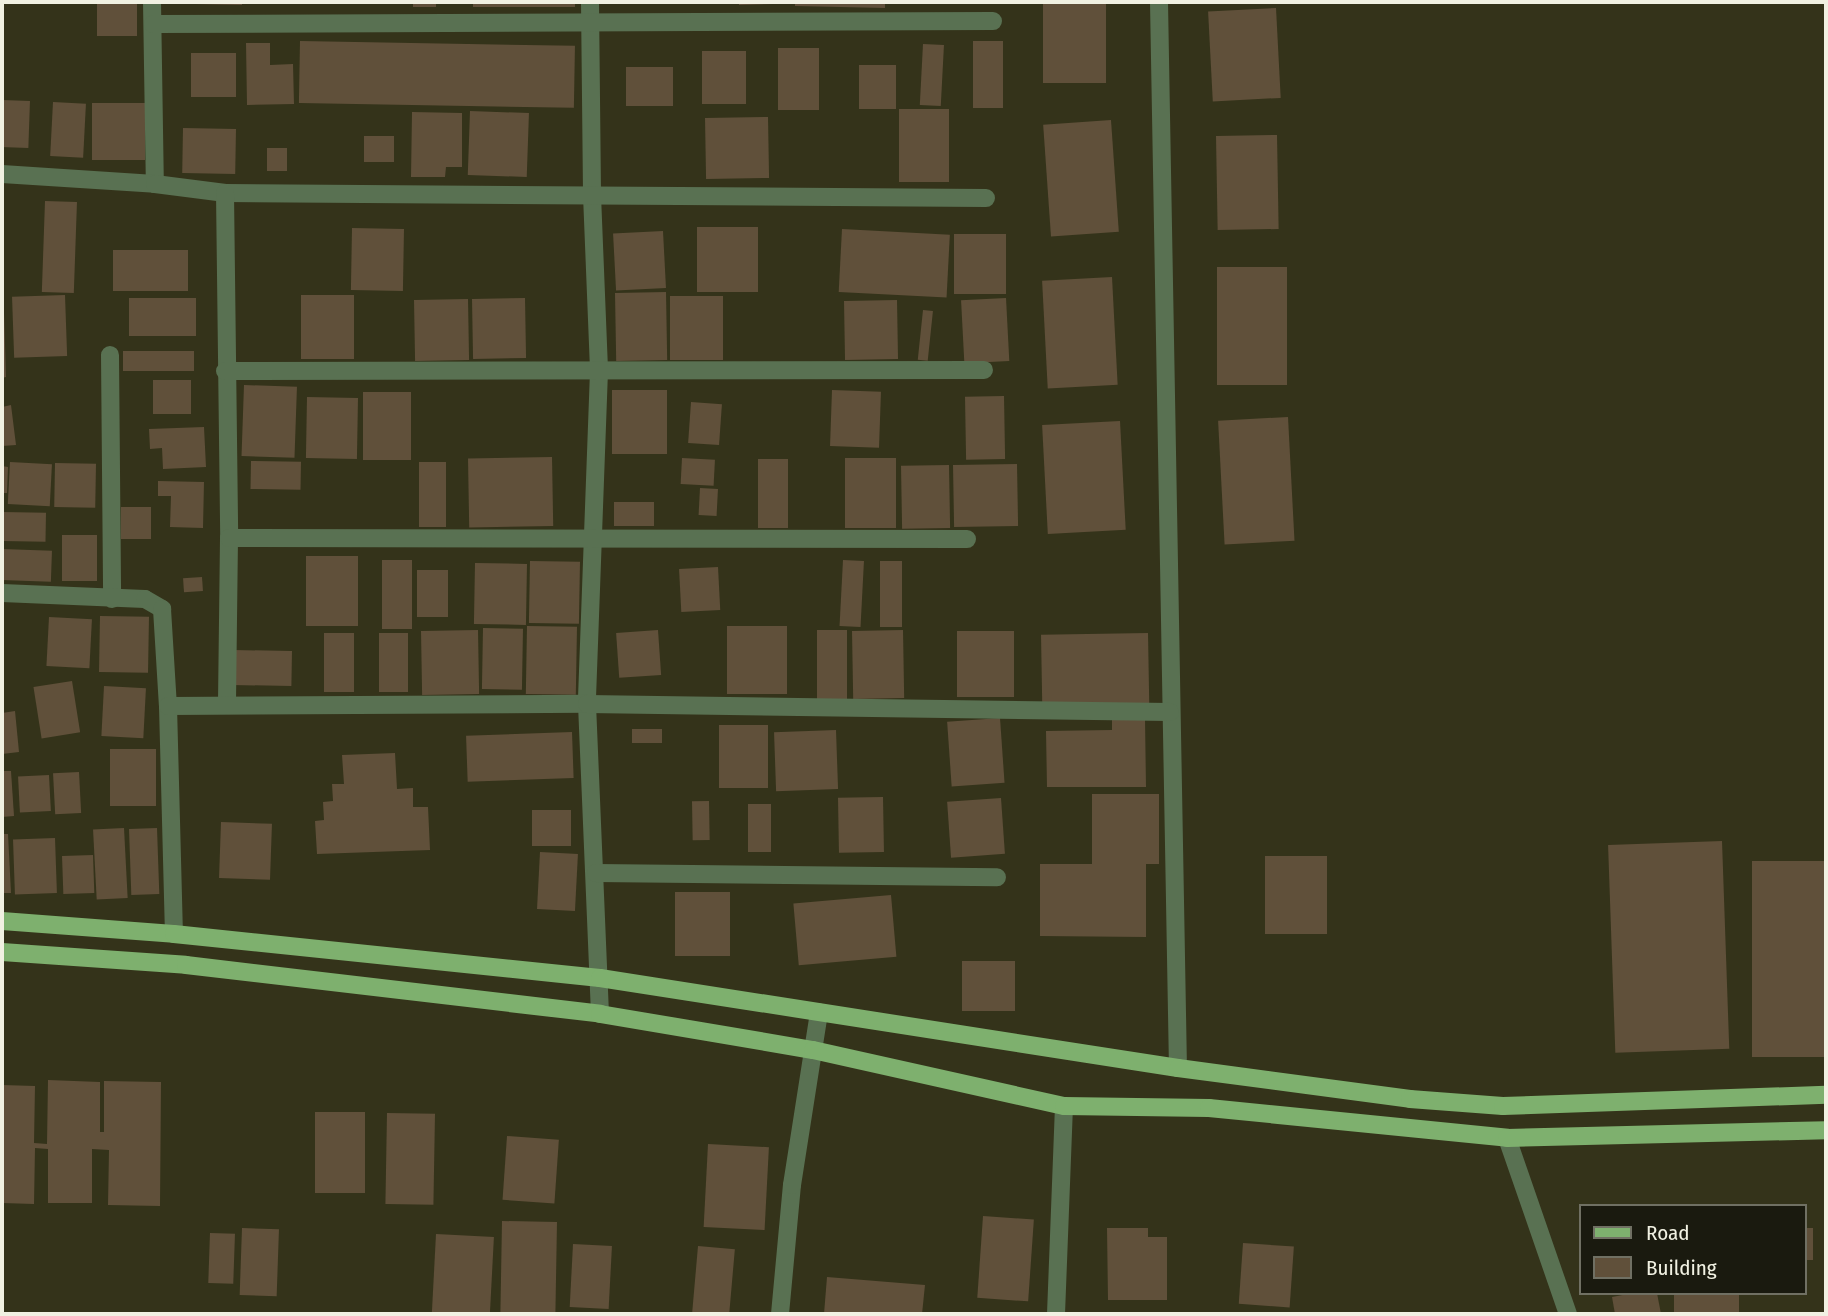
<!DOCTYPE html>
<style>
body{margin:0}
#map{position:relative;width:1828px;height:1316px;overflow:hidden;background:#34331a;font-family:"Fira Sans Condensed",sans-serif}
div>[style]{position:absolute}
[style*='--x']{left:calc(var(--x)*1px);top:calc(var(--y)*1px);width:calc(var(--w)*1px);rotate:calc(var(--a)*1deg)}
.building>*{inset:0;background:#60503a;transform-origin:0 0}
.minor>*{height:18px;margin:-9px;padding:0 9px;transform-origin:9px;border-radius:9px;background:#597152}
.major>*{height:18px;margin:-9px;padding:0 9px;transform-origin:9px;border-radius:9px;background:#7eb06e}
span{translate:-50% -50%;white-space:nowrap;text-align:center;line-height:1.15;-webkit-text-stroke:6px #1a1a0f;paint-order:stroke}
.frame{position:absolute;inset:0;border:4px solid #f1f1e2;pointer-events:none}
.legend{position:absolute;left:1579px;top:1204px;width:228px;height:91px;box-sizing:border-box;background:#1a1a0f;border:2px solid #707063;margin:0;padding:9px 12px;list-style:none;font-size:21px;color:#f1f1e2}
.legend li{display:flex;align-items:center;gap:14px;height:35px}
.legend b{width:35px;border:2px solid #707063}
</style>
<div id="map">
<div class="building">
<div style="left:97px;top:2px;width:40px;height:34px"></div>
<div style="clip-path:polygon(195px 2px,242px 2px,242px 5px,195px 4px)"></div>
<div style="left:335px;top:2px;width:26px;height:2px"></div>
<div style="left:413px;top:2px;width:23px;height:5px"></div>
<div style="left:473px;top:2px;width:102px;height:5px"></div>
<div style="clip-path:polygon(739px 2px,773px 2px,773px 4px,739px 5px)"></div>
<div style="clip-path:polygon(795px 2px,885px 2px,885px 8px,795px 6px)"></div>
<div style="left:1043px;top:2px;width:63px;height:81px"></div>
<div style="left:1276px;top:8px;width:90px;height:68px;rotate:87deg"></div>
<div style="left:300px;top:41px;width:275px;height:62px;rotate:1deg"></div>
<div style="left:973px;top:41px;width:30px;height:67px"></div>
<div style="clip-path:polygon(246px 43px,270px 43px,270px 65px,293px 64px,294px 104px,247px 105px)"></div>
<div style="left:923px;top:44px;width:21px;height:61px;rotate:3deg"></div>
<div style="left:778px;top:48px;width:41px;height:62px"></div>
<div style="left:702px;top:51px;width:44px;height:53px"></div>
<div style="left:236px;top:53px;width:44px;height:45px;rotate:90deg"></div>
<div style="left:859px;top:65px;width:37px;height:44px"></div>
<div style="left:626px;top:67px;width:47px;height:39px"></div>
<div style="left:2px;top:100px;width:28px;height:47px;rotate:2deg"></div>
<div style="left:53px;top:102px;width:33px;height:54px;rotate:3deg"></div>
<div style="left:92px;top:103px;width:53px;height:57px"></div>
<div style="left:899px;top:109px;width:50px;height:73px"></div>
<div style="left:470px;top:111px;width:59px;height:64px;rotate:2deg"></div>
<div style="clip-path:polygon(412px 112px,462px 113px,462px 167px,446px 167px,445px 177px,411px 177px)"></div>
<div style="left:768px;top:117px;width:61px;height:63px;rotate:89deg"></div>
<div style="left:1111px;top:120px;width:112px;height:68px;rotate:86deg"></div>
<div style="left:183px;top:128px;width:53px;height:45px;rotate:1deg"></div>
<div style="left:1277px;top:135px;width:94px;height:61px;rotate:89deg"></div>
<div style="left:364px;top:136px;width:30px;height:26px"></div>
<div style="left:267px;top:148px;width:20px;height:23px"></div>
<div style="left:45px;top:201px;width:32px;height:91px;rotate:2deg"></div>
<div style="left:697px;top:227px;width:61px;height:65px"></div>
<div style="left:352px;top:228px;width:52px;height:62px;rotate:1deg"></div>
<div style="left:842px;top:229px;width:108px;height:63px;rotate:3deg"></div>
<div style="left:663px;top:231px;width:57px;height:50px;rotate:87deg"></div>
<div style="left:954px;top:234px;width:52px;height:60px"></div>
<div style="left:113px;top:250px;width:75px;height:41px"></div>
<div style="left:1217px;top:267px;width:70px;height:118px"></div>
<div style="left:1112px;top:277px;width:108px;height:70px;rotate:87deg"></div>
<div style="left:666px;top:292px;width:68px;height:51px;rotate:89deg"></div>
<div style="left:65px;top:295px;width:61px;height:53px;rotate:88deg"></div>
<div style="left:301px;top:295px;width:53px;height:64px"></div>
<div style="left:670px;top:296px;width:53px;height:64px"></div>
<div style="left:196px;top:298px;width:38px;height:67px;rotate:90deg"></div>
<div style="left:525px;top:298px;width:60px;height:53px;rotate:89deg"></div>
<div style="left:1006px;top:298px;width:63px;height:45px;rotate:87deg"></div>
<div style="left:468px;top:299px;width:61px;height:54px;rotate:89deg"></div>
<div style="left:897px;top:300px;width:59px;height:53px;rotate:89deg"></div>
<div style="left:923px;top:310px;width:10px;height:50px;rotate:6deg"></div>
<div style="clip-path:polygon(2px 312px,4px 312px,6px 377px,2px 378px)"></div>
<div style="left:194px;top:351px;width:20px;height:71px;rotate:90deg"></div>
<div style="left:153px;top:380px;width:38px;height:34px"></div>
<div style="left:244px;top:385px;width:53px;height:71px;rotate:2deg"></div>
<div style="left:612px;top:390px;width:55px;height:64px"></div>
<div style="left:832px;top:390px;width:49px;height:56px;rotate:2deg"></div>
<div style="left:363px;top:392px;width:48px;height:68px"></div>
<div style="left:1004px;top:396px;width:63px;height:39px;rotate:89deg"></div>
<div style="left:307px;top:397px;width:51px;height:61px;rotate:1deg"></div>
<div style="left:691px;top:402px;width:31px;height:41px;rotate:4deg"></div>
<div style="clip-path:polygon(11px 405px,16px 445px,2px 446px,2px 407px)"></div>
<div style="left:1288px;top:417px;width:124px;height:70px;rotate:87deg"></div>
<div style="left:1120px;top:421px;width:109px;height:78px;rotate:87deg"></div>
<div style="clip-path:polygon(204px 427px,206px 467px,163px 469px,162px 448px,150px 449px,149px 429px)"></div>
<div style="left:552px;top:457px;width:69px;height:84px;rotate:89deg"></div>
<div style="left:682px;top:458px;width:33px;height:26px;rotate:3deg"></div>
<div style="left:845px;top:458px;width:51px;height:70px"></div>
<div style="left:758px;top:459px;width:30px;height:69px"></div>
<div style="left:251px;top:461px;width:50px;height:28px;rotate:1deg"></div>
<div style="left:10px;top:462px;width:42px;height:42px;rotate:3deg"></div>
<div style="left:419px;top:462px;width:27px;height:65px"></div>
<div style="left:55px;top:463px;width:41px;height:44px;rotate:1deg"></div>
<div style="left:1017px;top:464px;width:62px;height:64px;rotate:89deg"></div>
<div style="left:949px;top:465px;width:63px;height:48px;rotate:89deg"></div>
<div style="clip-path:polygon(2px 466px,8px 467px,7px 493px,2px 493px)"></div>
<div style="clip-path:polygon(158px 481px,204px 482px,203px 528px,170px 527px,171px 496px,158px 496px)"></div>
<div style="left:700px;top:488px;width:18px;height:27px;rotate:3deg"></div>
<div style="left:614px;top:502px;width:40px;height:24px"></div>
<div style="left:121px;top:507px;width:30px;height:32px"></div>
<div style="left:2px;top:512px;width:44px;height:29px;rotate:1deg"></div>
<div style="left:62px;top:535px;width:35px;height:46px"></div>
<div style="left:2px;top:549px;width:50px;height:31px;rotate:2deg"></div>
<div style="left:306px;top:556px;width:52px;height:70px"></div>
<div style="left:382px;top:560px;width:30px;height:69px"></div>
<div style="left:843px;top:560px;width:21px;height:66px;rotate:3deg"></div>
<div style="left:530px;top:561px;width:50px;height:62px;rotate:1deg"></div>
<div style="left:880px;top:561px;width:22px;height:66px"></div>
<div style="left:475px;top:563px;width:52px;height:61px;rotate:1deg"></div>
<div style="left:718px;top:567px;width:43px;height:39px;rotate:87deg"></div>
<div style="left:417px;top:570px;width:31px;height:47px"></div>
<div style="left:202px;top:577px;width:14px;height:19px;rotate:86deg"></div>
<div style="left:100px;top:616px;width:49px;height:56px;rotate:1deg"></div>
<div style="left:49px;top:617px;width:43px;height:49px;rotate:3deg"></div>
<div style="left:527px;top:626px;width:50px;height:68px;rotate:1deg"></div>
<div style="left:727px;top:626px;width:60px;height:68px"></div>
<div style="left:483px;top:628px;width:40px;height:61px;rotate:1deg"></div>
<div style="left:478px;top:630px;width:64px;height:57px;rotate:89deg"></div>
<div style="left:658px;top:630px;width:45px;height:42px;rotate:86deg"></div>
<div style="left:817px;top:630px;width:30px;height:69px"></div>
<div style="left:903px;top:630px;width:68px;height:51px;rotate:89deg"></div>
<div style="left:957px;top:631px;width:57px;height:66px"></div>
<div style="left:324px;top:633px;width:30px;height:59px"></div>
<div style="left:379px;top:633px;width:29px;height:59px"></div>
<div style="left:1148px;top:633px;width:70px;height:107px;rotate:89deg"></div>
<div style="left:233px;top:650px;width:59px;height:35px;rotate:1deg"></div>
<div style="left:72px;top:681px;width:52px;height:39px;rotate:81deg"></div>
<div style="left:104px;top:686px;width:42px;height:50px;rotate:3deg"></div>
<div style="clip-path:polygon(15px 711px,19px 752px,2px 754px,2px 713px)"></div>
<div style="left:1000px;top:718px;width:65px;height:53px;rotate:86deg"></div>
<div style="clip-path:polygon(1112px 718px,1145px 718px,1146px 787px,1047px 787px,1046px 731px,1112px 730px)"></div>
<div style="left:719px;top:725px;width:49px;height:63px"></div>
<div style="left:662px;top:729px;width:14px;height:30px;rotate:90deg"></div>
<div style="left:836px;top:730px;width:59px;height:62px;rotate:88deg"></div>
<div style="left:572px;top:732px;width:46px;height:106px;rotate:88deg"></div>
<div style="left:110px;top:749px;width:46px;height:57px"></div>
<div style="clip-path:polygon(395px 753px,397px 789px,413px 788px,413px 807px,428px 807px,430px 850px,317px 854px,315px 821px,324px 820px,323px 802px,333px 801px,332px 784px,344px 784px,342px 755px)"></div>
<div style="clip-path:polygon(2px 771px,11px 771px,14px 816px,2px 817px)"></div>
<div style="left:79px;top:772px;width:41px;height:26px;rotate:87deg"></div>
<div style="left:49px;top:775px;width:36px;height:31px;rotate:87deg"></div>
<div style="clip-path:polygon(1092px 794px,1159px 794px,1159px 864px,1146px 864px,1146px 937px,1040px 936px,1040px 864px,1092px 864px)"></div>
<div style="left:883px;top:797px;width:55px;height:45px;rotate:89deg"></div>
<div style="left:1001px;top:798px;width:56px;height:54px;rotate:86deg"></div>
<div style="left:709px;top:801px;width:39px;height:17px;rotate:89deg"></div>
<div style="left:748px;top:804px;width:23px;height:48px"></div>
<div style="left:532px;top:810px;width:39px;height:36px"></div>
<div style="left:221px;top:822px;width:51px;height:56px;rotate:2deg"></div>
<div style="left:124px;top:828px;width:70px;height:31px;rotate:87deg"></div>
<div style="left:157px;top:828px;width:66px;height:28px;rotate:88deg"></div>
<div style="clip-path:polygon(2px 834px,8px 834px,11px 893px,2px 893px)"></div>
<div style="left:55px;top:838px;width:55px;height:42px;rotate:88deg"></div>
<div style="left:1722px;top:841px;width:208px;height:114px;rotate:88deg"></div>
<div style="left:540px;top:852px;width:38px;height:57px;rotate:3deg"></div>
<div style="left:93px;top:855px;width:38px;height:31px;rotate:88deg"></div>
<div style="left:1265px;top:856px;width:62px;height:78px"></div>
<div style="left:1826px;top:861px;width:196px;height:74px;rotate:90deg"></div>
<div style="left:675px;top:892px;width:55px;height:64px"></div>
<div style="left:891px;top:895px;width:62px;height:98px;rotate:85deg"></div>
<div style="left:962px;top:961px;width:53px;height:50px"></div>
<div style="clip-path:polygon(48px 1080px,100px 1082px,100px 1132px,104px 1132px,104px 1081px,161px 1082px,160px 1206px,108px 1205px,109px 1150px,92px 1149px,92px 1203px,48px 1203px,48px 1149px,35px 1148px,34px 1204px,2px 1203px,2px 1085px,35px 1086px,34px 1143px,47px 1144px)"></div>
<div style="left:365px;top:1112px;width:81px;height:50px;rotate:90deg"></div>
<div style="left:387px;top:1113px;width:48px;height:91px;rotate:1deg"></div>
<div style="left:507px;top:1136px;width:52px;height:64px;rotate:4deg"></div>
<div style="left:708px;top:1144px;width:61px;height:83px;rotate:3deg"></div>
<div style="left:983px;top:1216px;width:51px;height:82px;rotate:4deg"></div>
<div style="left:502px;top:1221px;width:55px;height:93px;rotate:1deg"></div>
<div style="left:242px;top:1228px;width:37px;height:67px;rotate:2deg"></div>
<div style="clip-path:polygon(1107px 1228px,1148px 1228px,1148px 1237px,1167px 1237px,1167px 1300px,1108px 1300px)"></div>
<div style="left:1805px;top:1228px;width:8px;height:32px"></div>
<div style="left:210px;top:1233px;width:25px;height:50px;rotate:2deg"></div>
<div style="left:436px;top:1234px;width:58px;height:80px;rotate:3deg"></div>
<div style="left:1243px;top:1243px;width:51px;height:61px;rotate:4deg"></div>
<div style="left:573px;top:1244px;width:39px;height:63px;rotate:3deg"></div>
<div style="left:698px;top:1246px;width:37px;height:68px;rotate:5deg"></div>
<div style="clip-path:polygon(827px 1277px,925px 1285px,922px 1314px,824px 1314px)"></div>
<div style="clip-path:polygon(1633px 1293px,1657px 1293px,1661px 1314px,1615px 1314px,1612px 1297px)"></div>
<div style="left:1674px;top:1293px;width:65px;height:21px"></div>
</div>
<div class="minor">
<div style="--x:152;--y:2;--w:182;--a:89.1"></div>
<div style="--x:590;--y:2;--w:193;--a:89.4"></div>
<div style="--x:592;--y:195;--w:176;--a:87.7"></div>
<div style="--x:599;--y:371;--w:333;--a:92.1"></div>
<div style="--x:587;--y:704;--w:310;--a:87.6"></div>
<div style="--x:1159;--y:2;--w:1066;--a:88.98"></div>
<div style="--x:153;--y:24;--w:840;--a:-0.2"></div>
<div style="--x:2;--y:174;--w:153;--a:3.7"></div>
<div style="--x:155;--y:184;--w:71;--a:7.3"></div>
<div style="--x:225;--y:193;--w:761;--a:0.38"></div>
<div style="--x:225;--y:193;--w:345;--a:89.3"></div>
<div style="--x:229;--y:538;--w:166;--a:90.7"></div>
<div style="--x:110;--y:355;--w:244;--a:89.5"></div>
<div style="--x:225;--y:371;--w:759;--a:-0.08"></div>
<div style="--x:229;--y:538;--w:738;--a:0.08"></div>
<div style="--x:2;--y:593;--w:143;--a:2.4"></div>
<div style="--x:145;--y:599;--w:20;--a:30"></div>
<div style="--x:162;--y:609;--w:97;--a:86.5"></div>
<div style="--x:168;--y:706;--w:228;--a:88.5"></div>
<div style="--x:168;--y:706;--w:419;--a:-0.3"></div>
<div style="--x:587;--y:704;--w:583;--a:0.79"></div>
<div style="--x:596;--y:873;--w:401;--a:0.6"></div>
<div style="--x:1507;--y:1138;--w:186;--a:70.9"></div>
<div style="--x:780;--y:1314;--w:130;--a:-84.7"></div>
<div style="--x:792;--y:1185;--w:175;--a:-81.1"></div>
<div style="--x:1056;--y:1314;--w:208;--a:-87.8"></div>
</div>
<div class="major">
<div style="--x:2;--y:921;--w:172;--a:4.3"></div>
<div style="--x:174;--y:934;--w:428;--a:5.9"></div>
<div style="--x:600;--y:978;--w:585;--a:8.85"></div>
<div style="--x:1178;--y:1068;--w:234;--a:7.6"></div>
<div style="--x:1410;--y:1099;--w:93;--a:4.3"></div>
<div style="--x:1503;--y:1106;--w:323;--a:-2"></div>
<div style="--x:2;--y:952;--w:184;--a:4"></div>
<div style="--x:186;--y:965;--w:417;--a:6.7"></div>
<div style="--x:600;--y:1014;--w:216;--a:9.6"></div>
<div style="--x:813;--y:1050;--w:257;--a:12.6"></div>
<div style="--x:1064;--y:1106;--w:145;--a:0.8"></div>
<div style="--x:1209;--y:1108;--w:300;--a:5.7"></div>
<div style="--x:1507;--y:1138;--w:319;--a:-1.4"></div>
</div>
<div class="frame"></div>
<ul class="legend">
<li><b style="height:9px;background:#7eb06e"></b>Road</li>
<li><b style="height:19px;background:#60503a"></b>Building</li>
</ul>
</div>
